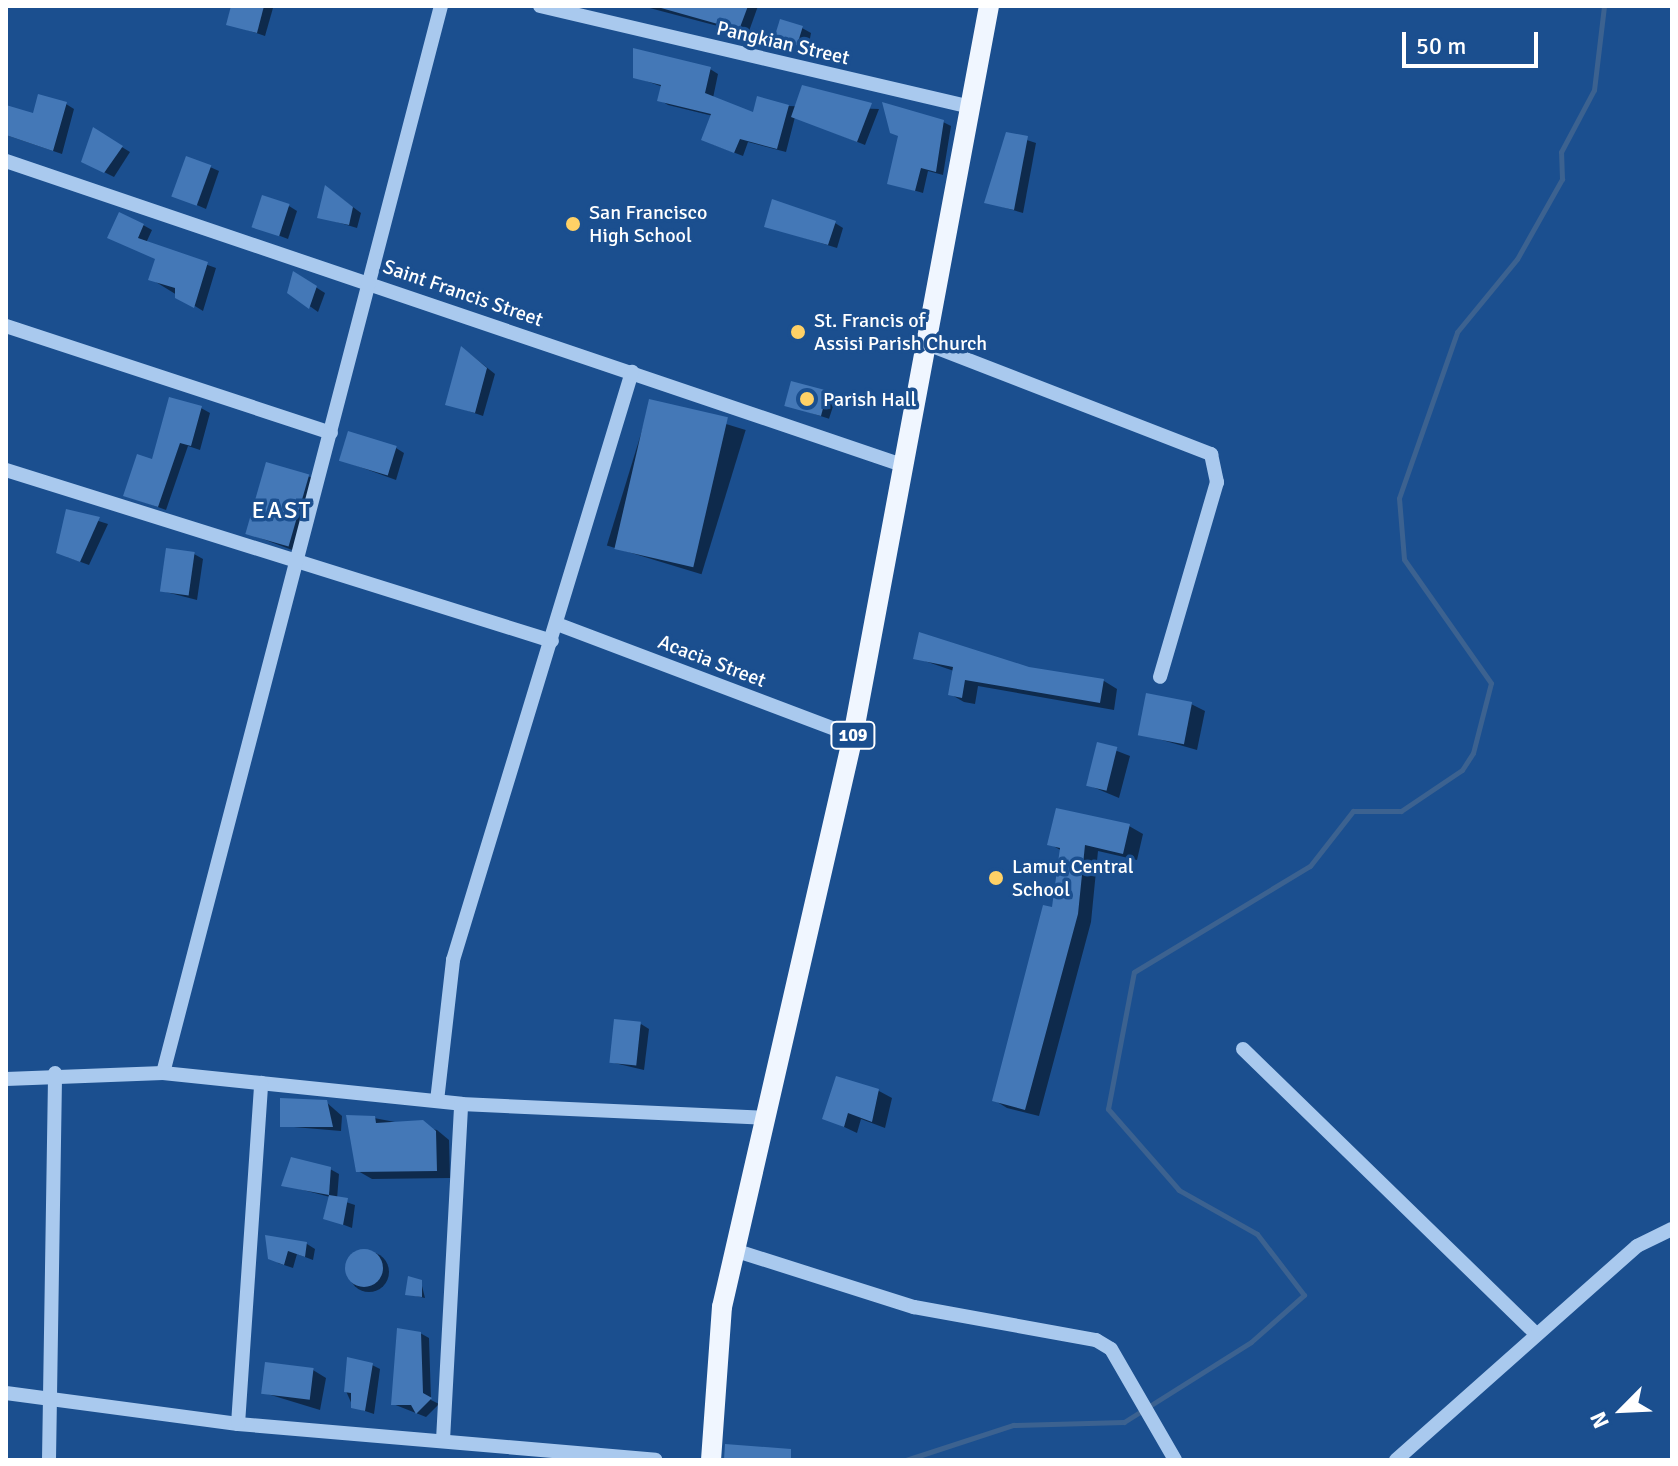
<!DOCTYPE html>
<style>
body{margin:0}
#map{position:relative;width:1678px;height:1466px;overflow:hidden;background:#1b4f8f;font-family:Signika,sans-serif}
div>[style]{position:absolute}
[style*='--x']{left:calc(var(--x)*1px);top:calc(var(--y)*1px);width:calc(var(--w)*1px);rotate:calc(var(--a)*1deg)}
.shadow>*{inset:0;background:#0007;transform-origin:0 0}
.round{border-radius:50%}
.stream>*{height:5px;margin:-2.5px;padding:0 2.5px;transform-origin:2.5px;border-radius:2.5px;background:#3c6290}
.building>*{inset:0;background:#4478b7;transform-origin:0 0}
.minor>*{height:14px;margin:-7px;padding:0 7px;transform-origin:7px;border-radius:7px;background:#a9c9ee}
.major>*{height:20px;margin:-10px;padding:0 10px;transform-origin:10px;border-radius:10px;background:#f0f6ff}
.dots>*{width:22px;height:22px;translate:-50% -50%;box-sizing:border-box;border:4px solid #1b4f8f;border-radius:50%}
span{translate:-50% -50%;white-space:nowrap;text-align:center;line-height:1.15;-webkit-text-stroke:7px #1b4f8f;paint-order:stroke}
.shield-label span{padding:2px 6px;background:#1b4f8f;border:2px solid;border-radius:6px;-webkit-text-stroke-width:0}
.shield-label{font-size:18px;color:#fff;font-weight:700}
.street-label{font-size:20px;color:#fff}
.poi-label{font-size:20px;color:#fff}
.left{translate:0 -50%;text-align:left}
.quarter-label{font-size:24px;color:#fff;letter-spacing:2px}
.frame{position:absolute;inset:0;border:8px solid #fff;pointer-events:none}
.north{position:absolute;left:1582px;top:1370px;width:80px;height:80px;-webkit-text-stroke:6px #1b4f8f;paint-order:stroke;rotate:246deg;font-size:22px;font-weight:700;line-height:32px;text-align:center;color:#fff}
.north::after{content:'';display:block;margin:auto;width:28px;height:36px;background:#fff;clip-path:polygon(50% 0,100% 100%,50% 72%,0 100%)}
.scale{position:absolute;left:1402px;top:32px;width:136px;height:36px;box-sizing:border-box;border:4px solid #fff;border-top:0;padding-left:10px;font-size:24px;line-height:28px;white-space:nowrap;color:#fff;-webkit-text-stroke:6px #1b4f8f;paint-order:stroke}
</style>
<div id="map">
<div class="shadow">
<div style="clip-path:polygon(233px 6px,273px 8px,265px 36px,229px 24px)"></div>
<div style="clip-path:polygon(642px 6px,758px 6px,748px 34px)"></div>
<div style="clip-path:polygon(802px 28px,811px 33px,808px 49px,778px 38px)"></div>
<div style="clip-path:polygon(710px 69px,718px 74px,713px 98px,754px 114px,788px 106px,879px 109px,865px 145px,795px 117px,786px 152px,748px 142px,743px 156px,712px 144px,713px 116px,668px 105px,660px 100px,663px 87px,635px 77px)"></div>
<div style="clip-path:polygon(66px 104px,74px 109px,62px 154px,6px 135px,6px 107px,35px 116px)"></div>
<div style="clip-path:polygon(943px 122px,951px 126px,943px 175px,928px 171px,923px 193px,889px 183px)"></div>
<div style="clip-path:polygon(94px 130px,130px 152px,114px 177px,92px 166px)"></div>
<div style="clip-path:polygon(1008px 134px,1036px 143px,1023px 213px,986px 202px)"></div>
<div style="clip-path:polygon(210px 167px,219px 171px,206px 209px,174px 195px)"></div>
<div style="clip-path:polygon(334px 193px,361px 213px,357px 228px,320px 217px)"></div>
<div style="clip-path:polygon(289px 206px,297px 211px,288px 239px,254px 226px)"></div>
<div style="clip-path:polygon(835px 223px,843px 228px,837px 248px,766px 226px)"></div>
<div style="clip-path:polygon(143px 225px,152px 230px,146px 243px,216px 268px,203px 311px,151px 279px,157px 259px,118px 242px)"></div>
<div style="clip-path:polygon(295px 274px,325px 293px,318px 312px,290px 292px)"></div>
<div style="clip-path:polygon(470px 354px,495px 374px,483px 416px,448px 404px)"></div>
<div style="left:793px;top:384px;width:45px;height:22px;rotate:18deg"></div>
<div style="left:651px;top:401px;width:99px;height:151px;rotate:17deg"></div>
<div style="clip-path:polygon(201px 408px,210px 413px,200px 450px,188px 446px,166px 510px,125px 495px)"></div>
<div style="clip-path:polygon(396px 448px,404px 453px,396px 480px,341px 460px)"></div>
<div style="clip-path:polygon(308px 476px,321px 483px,303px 554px,249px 534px)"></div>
<div style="clip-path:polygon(67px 511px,108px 524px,89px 565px,67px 557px)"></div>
<div style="clip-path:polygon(194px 554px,203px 559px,197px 600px,162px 591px)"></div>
<div style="clip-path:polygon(916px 658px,1104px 681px,1117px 689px,1114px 710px,978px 686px,975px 704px,964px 702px,950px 694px,954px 671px)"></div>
<div style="clip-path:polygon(1191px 704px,1205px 711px,1197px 750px,1141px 734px)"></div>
<div style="clip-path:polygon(1099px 744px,1130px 756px,1119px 798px,1088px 785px)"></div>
<div style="clip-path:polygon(1129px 826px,1143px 834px,1137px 860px,1098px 851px,1091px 922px,1039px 1116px,1007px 1108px,994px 1100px,1054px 910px,1062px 851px,1050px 844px)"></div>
<div style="clip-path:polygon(641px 1024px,649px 1029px,644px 1070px,610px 1062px)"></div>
<div style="clip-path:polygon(879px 1091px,892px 1098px,885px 1128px,861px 1119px,857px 1133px,825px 1118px)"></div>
<div style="clip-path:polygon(326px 1102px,342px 1116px,341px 1131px,282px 1126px)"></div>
<div style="clip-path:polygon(374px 1118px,437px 1130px,449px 1140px,450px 1178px,372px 1179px,358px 1171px)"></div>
<div style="clip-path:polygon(330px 1169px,339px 1174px,337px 1199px,355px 1205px,352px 1228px,326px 1218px,330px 1197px,284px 1185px)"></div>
<div style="clip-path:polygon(267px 1237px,307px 1244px,315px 1249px,313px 1260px,297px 1254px,293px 1268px,278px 1263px)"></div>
<div class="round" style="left:349px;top:1252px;width:40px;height:40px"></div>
<div style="clip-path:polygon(421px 1282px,425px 1298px,407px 1294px)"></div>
<div style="clip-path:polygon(420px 1333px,429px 1338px,431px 1400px,439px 1404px,426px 1417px,393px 1404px)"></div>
<div style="clip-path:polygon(372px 1365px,380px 1369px,374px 1414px,353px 1407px,346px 1391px)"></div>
<div style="clip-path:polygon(313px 1370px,326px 1378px,320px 1410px,261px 1392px)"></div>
</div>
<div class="stream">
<div style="--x:906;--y:1460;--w:113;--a:-18.1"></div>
<div style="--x:1013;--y:1425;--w:111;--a:-1.5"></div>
<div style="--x:1124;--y:1422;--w:150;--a:-32.2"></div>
<div style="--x:1251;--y:1342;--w:71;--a:-41.6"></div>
<div style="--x:1304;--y:1295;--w:77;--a:-127.6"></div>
<div style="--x:1257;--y:1234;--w:90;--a:-150.6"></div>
<div style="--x:1179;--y:1190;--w:108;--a:-131.2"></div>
<div style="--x:1108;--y:1109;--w:139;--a:-79.3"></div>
<div style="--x:1134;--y:972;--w:205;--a:-31.1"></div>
<div style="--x:1310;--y:866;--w:70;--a:-52"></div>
<div style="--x:1353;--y:811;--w:48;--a:0"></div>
<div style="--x:1401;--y:811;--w:73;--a:-33.9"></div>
<div style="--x:1462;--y:770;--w:20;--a:-57"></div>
<div style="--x:1473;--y:753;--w:72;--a:-75.6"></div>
<div style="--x:1491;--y:683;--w:151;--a:-125.1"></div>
<div style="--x:1404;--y:559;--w:61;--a:-94.7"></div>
<div style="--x:1399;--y:498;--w:176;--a:-70.7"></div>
<div style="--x:1457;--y:332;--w:94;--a:-50.6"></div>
<div style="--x:1517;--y:259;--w:92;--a:-60.6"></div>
<div style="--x:1562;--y:179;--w:27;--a:-92"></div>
<div style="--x:1561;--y:152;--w:70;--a:-62"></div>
<div style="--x:1594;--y:90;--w:85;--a:-83.2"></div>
</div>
<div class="building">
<div style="clip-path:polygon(231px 6px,264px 6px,257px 33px,226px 25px)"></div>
<div style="clip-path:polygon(654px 6px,748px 6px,739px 30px)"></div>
<div style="left:780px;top:19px;width:24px;height:20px;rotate:17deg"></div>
<div style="clip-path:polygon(633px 48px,711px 67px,705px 93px,753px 112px,757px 96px,789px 105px,777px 149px,740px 139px,734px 153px,701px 140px,711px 114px,657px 101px,661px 85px,633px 78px)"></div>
<div style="clip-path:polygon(802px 85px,872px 103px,857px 142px,791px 117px)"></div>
<div style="clip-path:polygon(38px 94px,67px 102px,53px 151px,6px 135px,6px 105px,33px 113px)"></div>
<div style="clip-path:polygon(882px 102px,944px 120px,936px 172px,921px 168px,915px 191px,887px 184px,898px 136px,890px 133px)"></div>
<div style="clip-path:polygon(93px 127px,123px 146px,104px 173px,81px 162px)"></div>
<div style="clip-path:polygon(1006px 132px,1028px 136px,1014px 210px,984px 203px)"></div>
<div style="left:186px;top:156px;width:27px;height:43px;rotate:20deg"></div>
<div style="clip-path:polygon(325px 185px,353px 207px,349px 225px,317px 218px)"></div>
<div style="left:262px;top:195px;width:29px;height:34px;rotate:18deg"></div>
<div style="clip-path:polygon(772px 199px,836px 221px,828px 245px,764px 227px)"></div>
<div style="clip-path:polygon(119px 212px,144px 224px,138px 238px,208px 262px,194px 308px,175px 298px,175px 288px,148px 280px,155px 259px,107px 238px)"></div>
<div style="clip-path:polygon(293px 271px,317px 286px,309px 309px,287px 293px)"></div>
<div style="clip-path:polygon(461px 346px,487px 368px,475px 413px,445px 405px)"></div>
<div style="left:791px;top:381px;width:38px;height:26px;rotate:15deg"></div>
<div style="clip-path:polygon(169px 397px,202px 406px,191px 446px,180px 443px,158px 507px,123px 496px,137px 454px,152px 459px)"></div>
<div style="left:649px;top:399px;width:81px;height:154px;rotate:13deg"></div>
<div style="left:348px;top:431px;width:51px;height:31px;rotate:17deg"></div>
<div style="left:266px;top:462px;width:45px;height:75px;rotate:16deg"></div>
<div style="clip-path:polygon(66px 509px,100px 517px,80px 562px,56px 553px)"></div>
<div style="left:166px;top:548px;width:29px;height:44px;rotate:8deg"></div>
<div style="clip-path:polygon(919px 632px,1029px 667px,1104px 679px,1100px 703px,965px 680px,962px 698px,948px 695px,953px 667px,913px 659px)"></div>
<div style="left:1146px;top:693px;width:47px;height:43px;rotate:11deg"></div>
<div style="left:1097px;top:742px;width:21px;height:45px;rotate:14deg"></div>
<div style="clip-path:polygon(1056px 808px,1130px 824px,1123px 854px,1085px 845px,1078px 914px,1025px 1110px,992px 1101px,1043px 905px,1052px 907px,1060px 848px,1047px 845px)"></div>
<div style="left:614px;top:1019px;width:27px;height:44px;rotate:6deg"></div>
<div style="clip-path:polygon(836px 1076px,879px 1089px,872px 1122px,848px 1113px,844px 1127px,822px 1119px)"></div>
<div style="clip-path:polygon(280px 1098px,327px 1100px,333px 1127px,280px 1127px)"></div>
<div style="clip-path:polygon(346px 1115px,375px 1116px,376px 1123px,423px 1120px,436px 1131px,437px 1171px,356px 1172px)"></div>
<div style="clip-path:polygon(291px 1157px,331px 1167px,329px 1195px,281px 1186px)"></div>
<div style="clip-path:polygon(329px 1195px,348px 1198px,343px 1225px,323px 1219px)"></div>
<div style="clip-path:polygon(265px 1235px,307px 1242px,305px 1257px,288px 1251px,284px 1265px,268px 1259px)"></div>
<div class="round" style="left:345px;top:1249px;width:38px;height:38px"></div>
<div style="clip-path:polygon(408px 1276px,422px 1280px,422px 1297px,405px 1295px)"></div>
<div style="clip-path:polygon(397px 1328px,421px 1332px,423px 1393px,432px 1398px,416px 1414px,411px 1405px,391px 1405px)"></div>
<div style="clip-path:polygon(347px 1357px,373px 1363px,365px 1411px,351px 1408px,351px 1393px,344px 1392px)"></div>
<div style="left:265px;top:1362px;width:49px;height:32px;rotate:7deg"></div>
<div style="clip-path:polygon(725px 1444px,791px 1449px,791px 1460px,724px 1460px)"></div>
</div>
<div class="minor">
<div style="--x:540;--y:6;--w:442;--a:13.2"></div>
<div style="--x:6;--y:161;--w:949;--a:18.74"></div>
<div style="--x:6;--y:326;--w:342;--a:18.2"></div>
<div style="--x:927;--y:344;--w:305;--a:21.2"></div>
<div style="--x:1211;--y:454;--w:29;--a:78"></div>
<div style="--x:1217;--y:482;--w:203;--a:106.3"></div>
<div style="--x:6;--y:470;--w:572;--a:17.39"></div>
<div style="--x:557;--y:624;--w:316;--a:20.7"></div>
<div style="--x:1243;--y:1049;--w:406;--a:44.2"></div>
<div style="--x:163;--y:1073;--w:1103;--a:-75.4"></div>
<div style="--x:6;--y:1079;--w:157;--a:-2.2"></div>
<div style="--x:163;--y:1073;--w:300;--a:5.9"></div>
<div style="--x:461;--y:1104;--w:307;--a:2.6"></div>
<div style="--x:437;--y:1101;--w:142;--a:-83.5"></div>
<div style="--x:453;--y:960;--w:615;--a:-73.07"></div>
<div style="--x:737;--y:1251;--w:186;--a:17.6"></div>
<div style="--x:914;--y:1307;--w:185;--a:10.3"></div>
<div style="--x:1096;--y:1340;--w:17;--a:31"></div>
<div style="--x:1111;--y:1349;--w:128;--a:60"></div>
<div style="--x:6;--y:1393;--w:234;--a:7.6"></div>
<div style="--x:238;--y:1424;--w:419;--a:4.9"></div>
<div style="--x:238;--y:1424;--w:342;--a:-86.1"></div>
<div style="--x:443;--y:1440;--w:336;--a:-86.9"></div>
<div style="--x:49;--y:1460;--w:387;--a:-89.1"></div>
<div style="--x:1396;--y:1460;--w:322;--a:-41.6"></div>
<div style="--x:1637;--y:1246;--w:39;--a:-26"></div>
</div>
<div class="major">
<div style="--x:711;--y:1460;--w:153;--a:-85.9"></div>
<div style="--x:722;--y:1307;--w:586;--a:-77.08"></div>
<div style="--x:853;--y:736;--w:743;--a:-79.45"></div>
</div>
<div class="dots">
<div style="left:573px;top:224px;background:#ffd166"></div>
<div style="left:798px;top:332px;background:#ffd166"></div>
<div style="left:807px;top:399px;background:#ffd166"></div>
<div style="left:996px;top:878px;background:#ffd166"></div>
</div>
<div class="shield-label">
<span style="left:853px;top:735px">109</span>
</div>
<div class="street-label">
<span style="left:783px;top:43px;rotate:13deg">Pangkian Street</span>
<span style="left:463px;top:293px;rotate:19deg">Saint Francis Street</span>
<span style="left:712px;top:661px;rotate:21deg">Acacia Street</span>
</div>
<div class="poi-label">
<span class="left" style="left:589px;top:224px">San Francisco<br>High School</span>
<span class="left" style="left:814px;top:332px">St. Francis of<br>Assisi Parish Church</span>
<span class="left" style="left:823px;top:399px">Parish Hall</span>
<span class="left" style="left:1012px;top:878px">Lamut Central<br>School</span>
</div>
<div class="quarter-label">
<span style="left:282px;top:511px">EAST</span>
</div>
<div class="frame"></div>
<div class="north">N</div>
<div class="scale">50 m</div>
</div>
